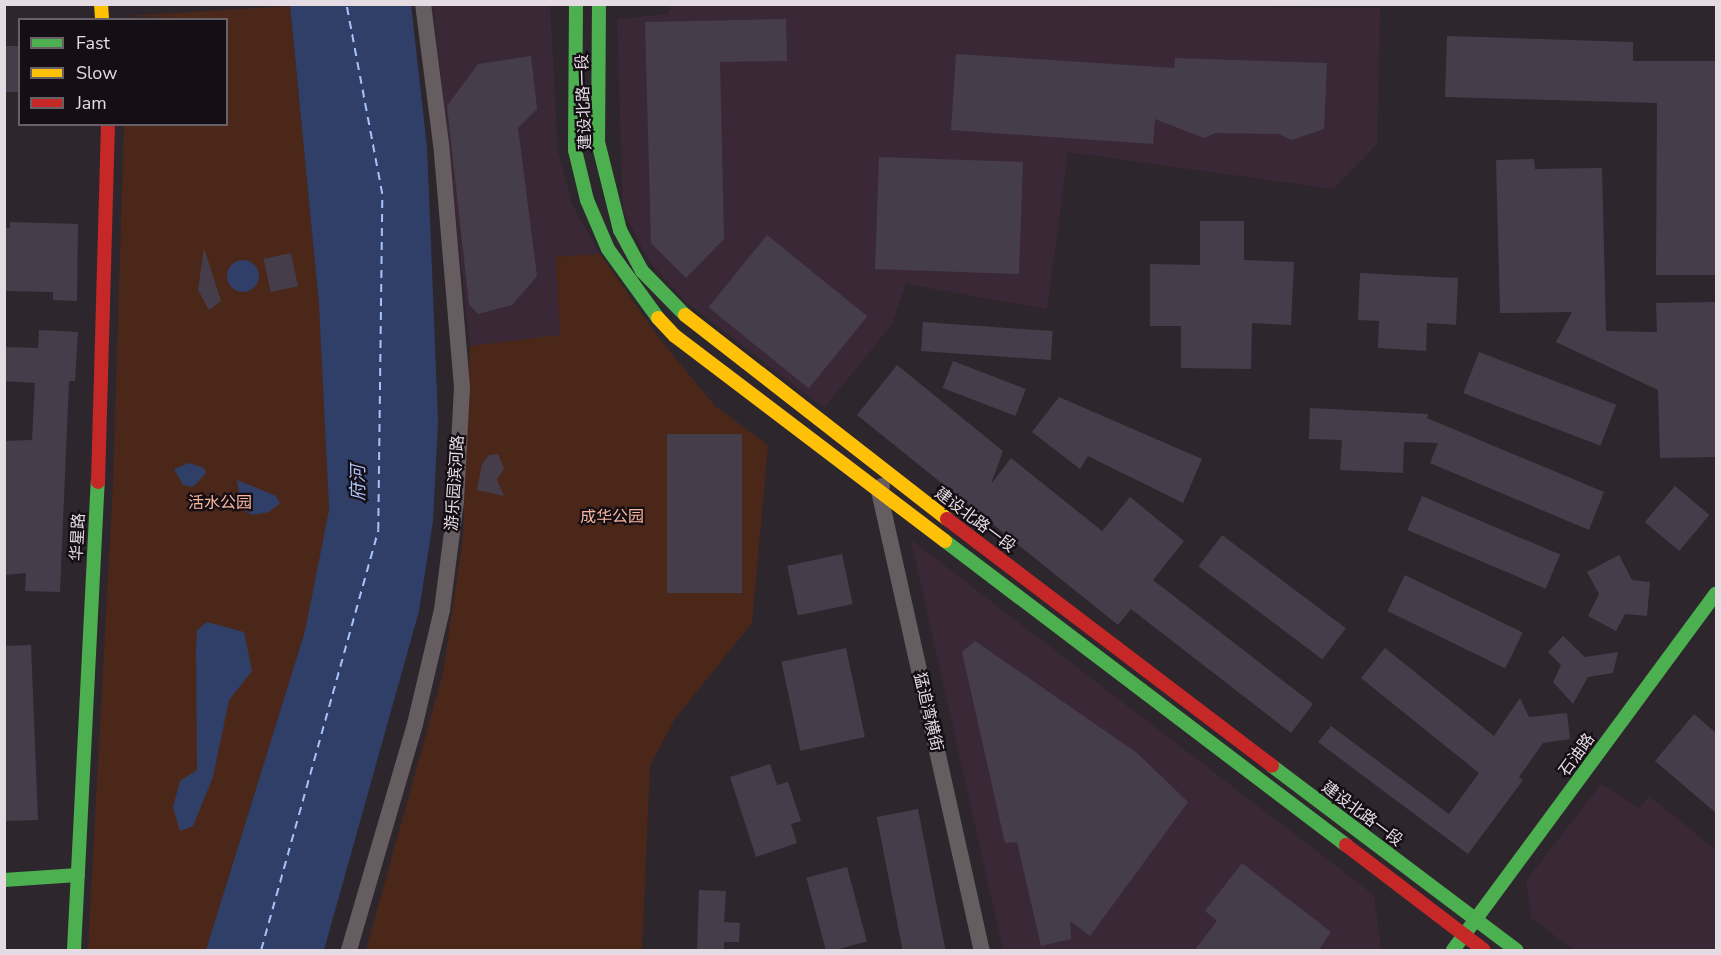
<!DOCTYPE html>
<meta charset="utf-8">
<style>
body{margin:0}
#map{position:relative;width:1721px;height:955px;overflow:hidden;background:#2e262d;font-family:"Nunito Sans","Noto Sans SC",sans-serif}
div>[style]{position:absolute}
[style*='--x']{left:calc(var(--x)*1px);top:calc(var(--y)*1px);width:calc(var(--w)*1px);rotate:calc(var(--a)*1deg)}
.built>*{inset:0;background:#3b2837}
.green>*{inset:0;background:#4b271a}
.water>*{inset:0;background:#303f67}
.round{border-radius:50%}
.ferry>*{height:1.5px;margin-top:-0.75px;transform-origin:0;background:repeating-linear-gradient(90deg,#a7c1fa 0 8px,transparent 0 14px)}
.building>*{inset:0;background:#453e4a;transform-origin:0 0}
.street>*{height:16px;margin:-8px;padding:0 8px;transform-origin:8px;border-radius:8px;background:#655d5f}
.fast>*{height:14px;margin:-7px;padding:0 7px;transform-origin:7px;border-radius:7px;background:#4caf50}
.slow>*{height:14px;margin:-7px;padding:0 7px;transform-origin:7px;border-radius:7px;background:#ffc107}
.jam>*{height:14px;margin:-7px;padding:0 7px;transform-origin:7px;border-radius:7px;background:#c62828}
span{translate:-50% -50%;white-space:nowrap;text-align:center;line-height:1.15;-webkit-text-stroke:4.5px #150e14;paint-order:stroke}
.street-label{font-size:16px;color:#e5dbe3}
.park-label{font-size:16px;color:#fab79d}
.water-label{font-size:18px;color:#a7c1fa;font-style:italic}
.frame{position:absolute;inset:0;border:6px solid #e5dbe3;pointer-events:none}
.legend{position:absolute;left:18px;top:18px;width:210px;height:108px;box-sizing:border-box;background:#150e14;border:2px solid #686067;margin:0;padding:8px 10px;list-style:none;font-size:18px;color:#e5dbe3}
.legend li{display:flex;align-items:center;gap:12px;height:30px}
.legend b{width:30px;border:2px solid #686067}
</style>
<div id="map">
<div class="built">
<div style="clip-path:polygon(433px 4px,550px 5px,558px 152px,573px 206px,600px 254px,556px 257px,561px 335px,470px 346px)"></div>
<div style="clip-path:polygon(671px 4px,1380px 8px,1377px 144px,1333px 189px,1068px 152px,1047px 309px,906px 284px,892px 324px,824px 408px,686px 302px,648px 260px,623px 210px,617px 19px,668px 14px)"></div>
<div style="clip-path:polygon(911px 540px,1374px 895px,1381px 950px,1003px 950px)"></div>
<div style="clip-path:polygon(1601px 784px,1639px 809px,1649px 796px,1716px 850px,1716px 950px,1574px 950px,1531px 918px,1526px 881px)"></div>
</div>
<div class="green">
<div style="clip-path:polygon(290px 6px,319px 304px,329px 510px,305px 631px,206px 950px,88px 950px,113px 484px,124px 125px,226px 124px,226px 20px,127px 16px)"></div>
<div style="clip-path:polygon(600px 254px,659px 338px,715px 406px,768px 445px,752px 623px,674px 720px,650px 766px,642px 950px,366px 950px,443px 673px,463px 538px,470px 346px,560px 335px,556px 257px)"></div>
</div>
<div class="water">
<div style="clip-path:polygon(290px 5px,411px 5px,427px 147px,433px 294px,438px 422px,433px 521px,419px 611px,324px 950px,206px 950px,305px 631px,329px 510px,319px 304px)"></div>
<div class="round" style="left:227px;top:260px;width:32px;height:32px"></div>
<div style="clip-path:polygon(189px 463px,204px 468px,206px 473px,193px 487px,183px 485px,174px 469px)"></div>
<div style="clip-path:polygon(237px 480px,276px 496px,280px 503px,269px 512px,252px 515px,242px 509px)"></div>
<div style="clip-path:polygon(207px 622px,244px 632px,252px 671px,229px 700px,213px 777px,193px 826px,180px 831px,173px 807px,180px 781px,197px 770px,196px 649px,197px 630px)"></div>
</div>
<div class="ferry">
<div style="--x:261;--y:950;--w:436;--a:-74.4"></div>
<div style="--x:378;--y:530;--w:336;--a:-89.3"></div>
<div style="--x:382;--y:194;--w:193;--a:-100.7"></div>
</div>
<div class="building">
<div style="clip-path:polygon(786px 19px,787px 61px,720px 62px,724px 239px,686px 278px,651px 243px,645px 22px)"></div>
<div style="clip-path:polygon(1447px 36px,1633px 42px,1633px 61px,1716px 61px,1716px 275px,1656px 275px,1657px 103px,1445px 97px)"></div>
<div style="left:20px;top:46px;width:46px;height:16px;rotate:90deg"></div>
<div style="clip-path:polygon(956px 54px,1174px 68px,1175px 58px,1327px 63px,1324px 129px,1291px 140px,1279px 134px,1215px 133px,1204px 138px,1155px 119px,1153px 144px,951px 130px)"></div>
<div style="clip-path:polygon(531px 56px,537px 109px,518px 128px,537px 276px,512px 305px,478px 314px,469px 304px,447px 106px,478px 64px)"></div>
<div style="left:879px;top:157px;width:144px;height:112px;rotate:2deg"></div>
<div style="clip-path:polygon(1534px 159px,1535px 169px,1602px 168px,1606px 331px,1657px 332px,1656px 303px,1716px 302px,1716px 457px,1660px 458px,1658px 390px,1556px 342px,1572px 312px,1500px 313px,1496px 160px)"></div>
<div style="clip-path:polygon(1200px 221px,1244px 221px,1244px 260px,1294px 262px,1291px 325px,1252px 323px,1251px 369px,1181px 368px,1181px 326px,1150px 326px,1150px 264px,1200px 265px)"></div>
<div style="clip-path:polygon(10px 222px,78px 224px,77px 301px,53px 300px,53px 292px,4px 291px,4px 228px,10px 228px)"></div>
<div style="left:767px;top:235px;width:129px;height:93px;rotate:39deg"></div>
<div style="clip-path:polygon(204px 248px,221px 301px,209px 310px,198px 290px)"></div>
<div style="left:291px;top:253px;width:34px;height:28px;rotate:78deg"></div>
<div style="clip-path:polygon(1360px 273px,1458px 278px,1456px 325px,1427px 323px,1426px 351px,1378px 348px,1379px 321px,1358px 320px)"></div>
<div style="left:923px;top:322px;width:130px;height:29px;rotate:4deg"></div>
<div style="clip-path:polygon(39px 330px,78px 332px,75px 381px,69px 381px,60px 592px,25px 591px,26px 573px,4px 575px,4px 441px,32px 440px,35px 383px,4px 381px,4px 347px,38px 348px)"></div>
<div style="left:1479px;top:352px;width:147px;height:44px;rotate:21deg"></div>
<div style="left:953px;top:361px;width:78px;height:29px;rotate:21deg"></div>
<div style="clip-path:polygon(897px 365px,1003px 451px,991px 484px,1011px 458px,1102px 531px,1130px 497px,1184px 541px,1153px 580px,1313px 704px,1291px 733px,1131px 609px,1118px 625px,857px 415px)"></div>
<div style="clip-path:polygon(1059px 397px,1202px 459px,1183px 503px,1088px 456px,1080px 469px,1032px 432px)"></div>
<div style="clip-path:polygon(1310px 408px,1428px 414px,1427px 418px,1604px 492px,1589px 530px,1430px 463px,1438px 443px,1404px 442px,1403px 473px,1340px 470px,1342px 440px,1309px 439px)"></div>
<div style="left:742px;top:434px;width:159px;height:75px;rotate:90deg"></div>
<div style="clip-path:polygon(498px 454px,504px 468px,497px 480px,504px 496px,477px 490px,482px 464px,489px 455px)"></div>
<div style="left:1675px;top:486px;width:45px;height:47px;rotate:40deg"></div>
<div style="left:1422px;top:496px;width:150px;height:37px;rotate:23deg"></div>
<div style="left:1222px;top:535px;width:155px;height:39px;rotate:37deg"></div>
<div style="left:842px;top:554px;width:51px;height:56px;rotate:78deg"></div>
<div style="clip-path:polygon(1619px 555px,1632px 580px,1650px 582px,1647px 616px,1625px 614px,1616px 631px,1588px 616px,1599px 594px,1587px 572px)"></div>
<div style="left:1405px;top:575px;width:131px;height:40px;rotate:26deg"></div>
<div style="clip-path:polygon(1563px 636px,1585px 657px,1618px 652px,1613px 673px,1588px 677px,1573px 704px,1553px 682px,1561px 665px,1548px 652px)"></div>
<div style="clip-path:polygon(975px 641px,1137px 753px,1188px 802px,1090px 936px,1070px 921px,1071px 939px,1041px 946px,1017px 842px,1005px 843px,962px 652px)"></div>
<div style="clip-path:polygon(31px 645px,38px 820px,4px 821px,4px 646px)"></div>
<div style="left:846px;top:648px;width:91px;height:66px;rotate:78deg"></div>
<div style="clip-path:polygon(1385px 648px,1494px 736px,1520px 698px,1529px 717px,1567px 713px,1570px 739px,1543px 743px,1519px 777px,1523px 780px,1468px 854px,1318px 742px,1331px 726px,1449px 814px,1479px 773px,1361px 678px)"></div>
<div style="clip-path:polygon(1694px 714px,1716px 733px,1716px 813px,1655px 761px)"></div>
<div style="clip-path:polygon(770px 764px,777px 785px,788px 782px,801px 821px,791px 824px,797px 843px,756px 857px,730px 777px)"></div>
<div style="left:918px;top:809px;width:145px;height:42px;rotate:79deg"></div>
<div style="clip-path:polygon(1242px 863px,1331px 932px,1318px 951px,1194px 951px,1217px 921px,1205px 911px)"></div>
<div style="left:847px;top:867px;width:77px;height:42px;rotate:75deg"></div>
<div style="clip-path:polygon(699px 890px,726px 891px,724px 922px,740px 923px,739px 942px,724px 942px,724px 951px,697px 951px)"></div>
</div>
<div class="street">
<div style="--x:882;--y:486;--w:6;--a:121"></div>
<div style="--x:879;--y:491;--w:470;--a:77.4"></div>
<div style="--x:349;--y:950;--w:235;--a:-73.7"></div>
<div style="--x:415;--y:724;--w:117;--a:-76.7"></div>
<div style="--x:442;--y:610;--w:110;--a:-82.7"></div>
<div style="--x:456;--y:501;--w:114;--a:-87"></div>
<div style="--x:462;--y:387;--w:244;--a:-94.9"></div>
<div style="--x:441;--y:144;--w:141;--a:-97.3"></div>
</div>
<div class="fast">
<div style="--x:576;--y:4;--w:146;--a:90.4"></div>
<div style="--x:575;--y:150;--w:51;--a:76.5"></div>
<div style="--x:587;--y:200;--w:53;--a:66.8"></div>
<div style="--x:608;--y:249;--w:85;--a:54.1"></div>
<div style="--x:599;--y:4;--w:138;--a:90.4"></div>
<div style="--x:598;--y:142;--w:91;--a:76"></div>
<div style="--x:620;--y:230;--w:47;--a:61.8"></div>
<div style="--x:642;--y:271;--w:62;--a:45.7"></div>
<div style="--x:945;--y:541;--w:503;--a:37.17"></div>
<div style="--x:1272;--y:766;--w:306;--a:37"></div>
<div style="--x:4;--y:880;--w:74;--a:-3.9"></div>
<div style="--x:74;--y:950;--w:469;--a:-87.1"></div>
<div style="--x:1453;--y:950;--w:443;--a:-53.6"></div>
</div>
<div class="slow">
<div style="--x:101;--y:4;--w:16;--a:86"></div>
<div style="--x:685;--y:315;--w:332;--a:37.9"></div>
<div style="--x:658;--y:318;--w:25;--a:47"></div>
<div style="--x:675;--y:336;--w:339;--a:37.2"></div>
</div>
<div class="jam">
<div style="--x:98;--y:482;--w:358;--a:-88.4"></div>
<div style="--x:947;--y:519;--w:408;--a:37.2"></div>
<div style="--x:1346;--y:845;--w:173;--a:37.3"></div>
</div>
<div class="street-label">
<span style="left:584px;top:102px;rotate:-92deg">建设北路一段</span>
<span style="left:455px;top:483px;rotate:-86deg">游乐园滨河路</span>
<span style="left:975px;top:520px;rotate:37deg">建设北路一段</span>
<span style="left:78px;top:537px;rotate:-87deg">华星路</span>
<span style="left:928px;top:712px;rotate:77deg">猛追湾横街</span>
<span style="left:1577px;top:755px;rotate:-54deg">石油路</span>
<span style="left:1362px;top:814px;rotate:37deg">建设北路一段</span>
</div>
<div class="park-label">
<span style="left:220px;top:503px">活水公园</span>
<span style="left:612px;top:517px">成华公园</span>
</div>
<div class="water-label">
<span style="left:358px;top:483px;rotate:-90deg">府河</span>
</div>
<div class="frame"></div>
<ul class="legend">
<li><b style="height:8px;background:#4caf50"></b>Fast</li>
<li><b style="height:8px;background:#ffc107"></b>Slow</li>
<li><b style="height:8px;background:#c62828"></b>Jam</li>
</ul>
</div>
